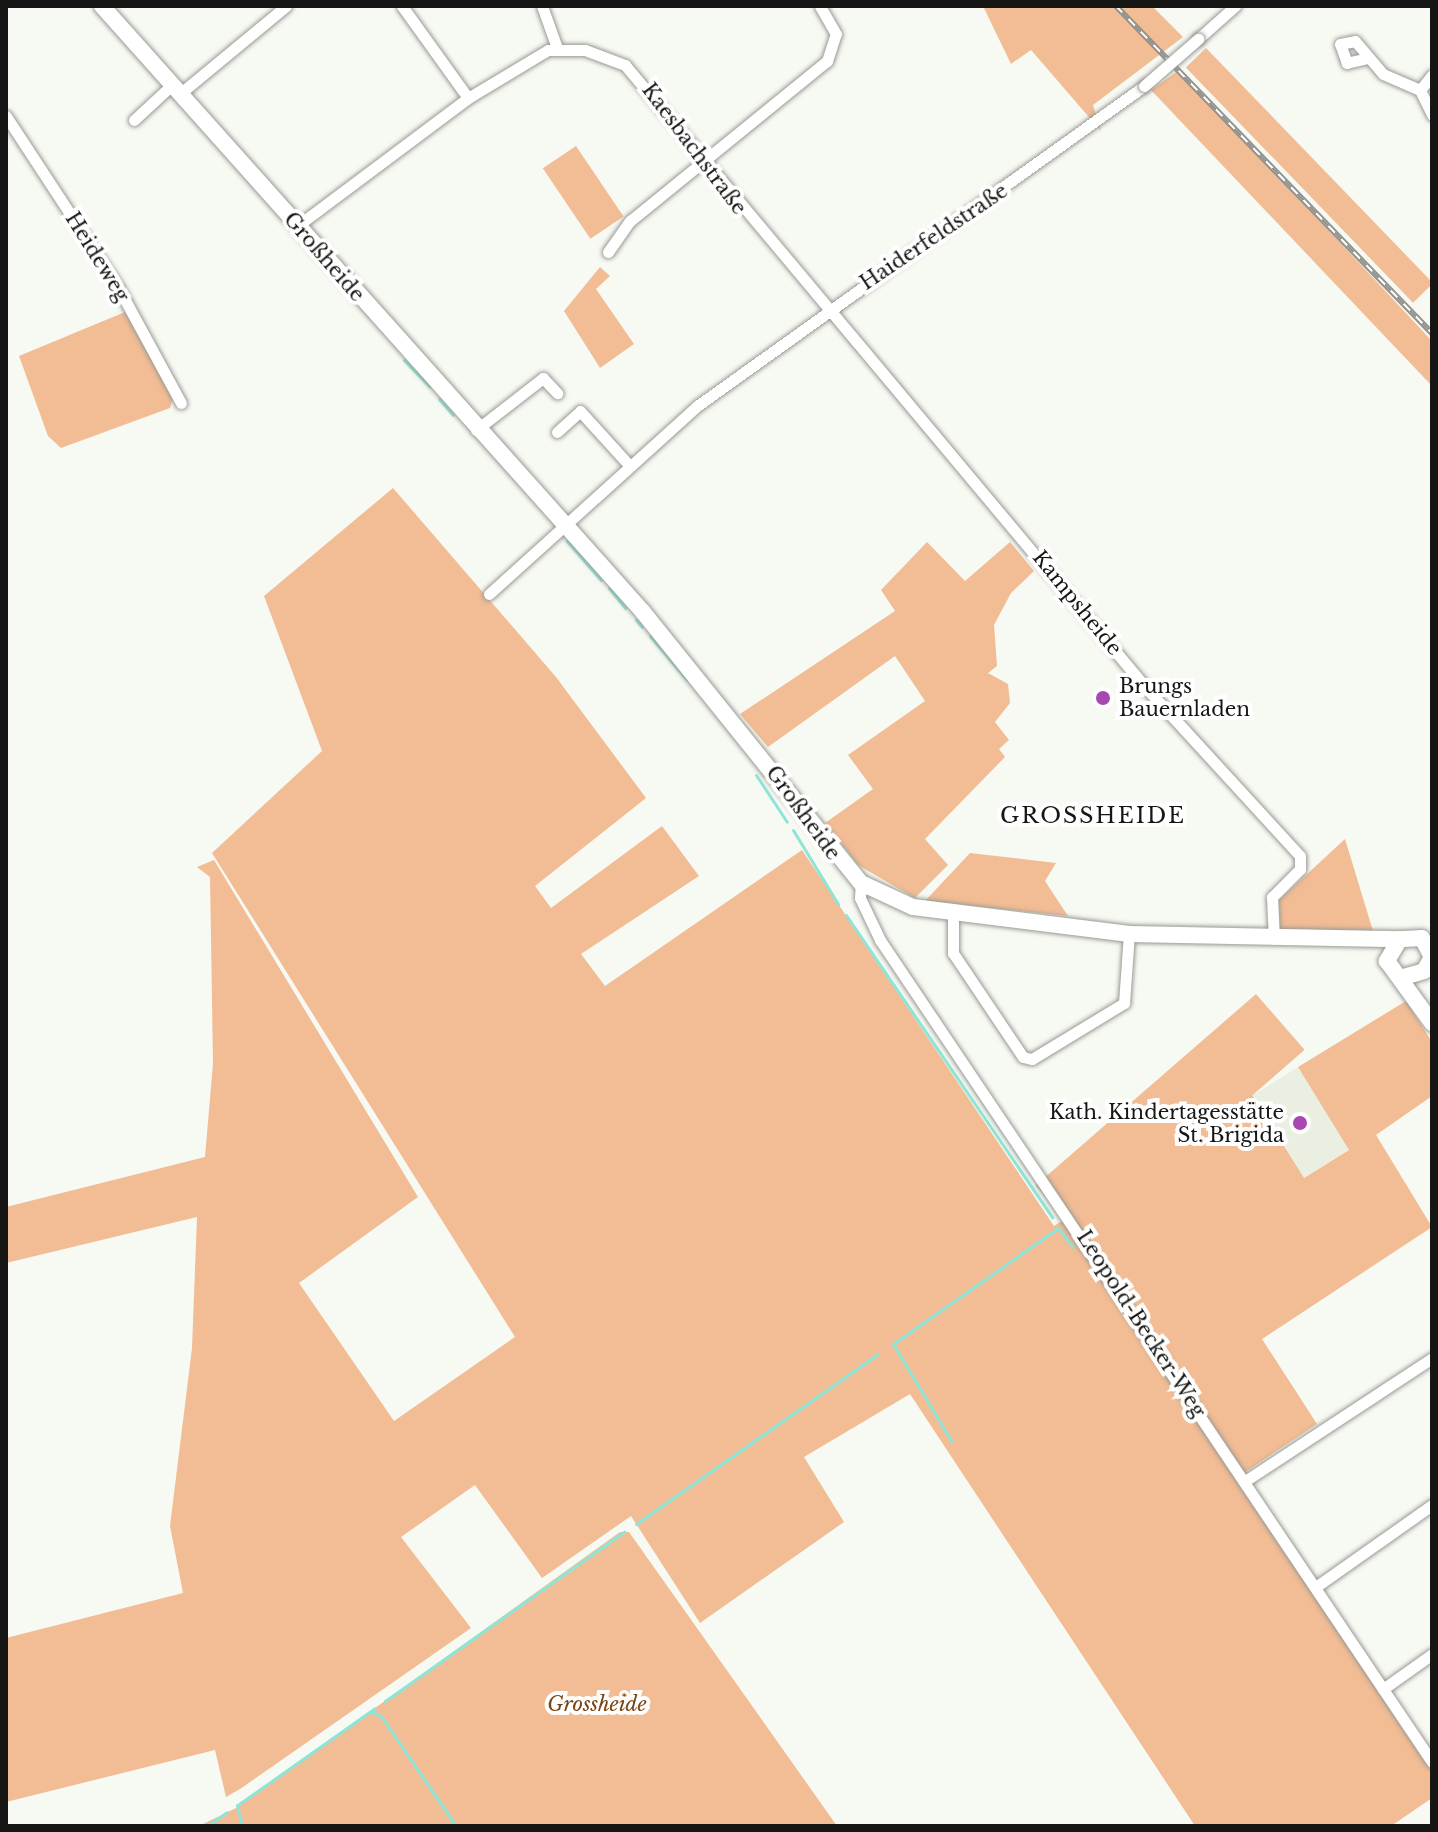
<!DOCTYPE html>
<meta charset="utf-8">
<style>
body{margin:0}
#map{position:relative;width:1438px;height:1832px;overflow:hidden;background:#f7f9f3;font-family:"Libre Baskerville",serif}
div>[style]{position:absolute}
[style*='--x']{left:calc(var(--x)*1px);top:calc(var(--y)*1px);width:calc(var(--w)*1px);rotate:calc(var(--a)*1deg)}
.built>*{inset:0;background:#ebefe2;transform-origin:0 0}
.green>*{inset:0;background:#f2bc94;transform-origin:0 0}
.stream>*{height:3px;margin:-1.5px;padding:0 1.5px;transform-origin:1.5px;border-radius:1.5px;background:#8ce6d8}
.roads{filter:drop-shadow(0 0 2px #989a94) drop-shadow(0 0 2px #989a94)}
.street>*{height:11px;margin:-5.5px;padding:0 5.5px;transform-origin:5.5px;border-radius:5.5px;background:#fff}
.secondary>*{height:16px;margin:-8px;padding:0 8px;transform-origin:8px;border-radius:8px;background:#fff}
.rail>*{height:6px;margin-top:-3px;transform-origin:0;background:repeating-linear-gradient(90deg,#fff 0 9px,#91928e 0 18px);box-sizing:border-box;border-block:2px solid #91928e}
.bridges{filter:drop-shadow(0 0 2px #989a94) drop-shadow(0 0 2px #989a94)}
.street-bridge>*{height:11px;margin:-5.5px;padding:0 5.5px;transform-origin:5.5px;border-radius:5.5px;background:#fff}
.dots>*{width:22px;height:22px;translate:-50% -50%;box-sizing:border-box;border:4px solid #fff;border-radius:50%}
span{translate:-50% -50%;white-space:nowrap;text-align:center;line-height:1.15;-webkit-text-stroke:8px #fff;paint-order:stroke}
.street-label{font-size:20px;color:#161614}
.poi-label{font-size:20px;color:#161614}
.left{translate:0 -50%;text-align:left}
.right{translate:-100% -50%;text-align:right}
.park-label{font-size:20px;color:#7a4514;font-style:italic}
.neighbourhood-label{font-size:22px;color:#161614;letter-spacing:2px}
.frame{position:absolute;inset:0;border:8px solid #161614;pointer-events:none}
</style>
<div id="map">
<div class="built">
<div style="left:1298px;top:1067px;width:97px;height:54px;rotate:58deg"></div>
</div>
<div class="green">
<div style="clip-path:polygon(983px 6px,1152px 6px,1183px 37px,1093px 105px,1101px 131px,1031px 50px,1011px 64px)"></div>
<div style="left:1206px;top:48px;width:327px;height:28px;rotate:46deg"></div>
<div style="clip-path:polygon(1179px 70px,1432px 341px,1432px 386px,1151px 90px)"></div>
<div style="left:576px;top:146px;width:85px;height:40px;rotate:56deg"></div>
<div style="clip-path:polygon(600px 267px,610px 276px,596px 289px,634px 344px,600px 368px,564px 311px)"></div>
<div style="clip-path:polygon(125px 312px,173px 398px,170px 408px,61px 448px,48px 436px,19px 356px)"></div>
<div style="clip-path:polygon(393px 488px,556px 677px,646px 798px,535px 886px,551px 908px,662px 826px,699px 876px,581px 954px,605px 986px,802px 850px,1054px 1226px,1252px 1095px,1304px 1178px,1349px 1150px,1298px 1067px,1406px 1001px,1432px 1042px,1432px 1096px,1376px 1135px,1432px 1227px,1262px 1339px,1317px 1424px,1235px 1479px,1432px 1769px,1432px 1798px,1391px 1826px,1195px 1826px,910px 1394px,804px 1457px,844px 1522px,700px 1623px,631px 1516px,542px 1578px,475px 1485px,401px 1537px,471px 1628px,240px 1789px,226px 1797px,215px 1750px,6px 1802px,6px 1638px,183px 1593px,170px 1526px,192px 1348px,197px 1217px,6px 1263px,6px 1207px,205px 1157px,213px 1063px,210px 877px,197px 867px,214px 860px,418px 1197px,299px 1283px,394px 1421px,515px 1337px,212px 853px,322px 751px,264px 596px)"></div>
<div style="clip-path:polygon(927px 542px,965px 581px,1010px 542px,1034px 571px,1011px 593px,994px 625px,997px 666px,988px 673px,1008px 684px,1010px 703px,995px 722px,1009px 740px,999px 749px,1005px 757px,925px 839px,948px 865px,915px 898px,858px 865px,825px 823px,873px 789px,848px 755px,925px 701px,895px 656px,768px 747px,740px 714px,895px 611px,881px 590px)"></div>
<div style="clip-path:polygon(1345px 839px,1373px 931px,1280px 930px,1279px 900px)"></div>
<div style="clip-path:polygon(970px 853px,1056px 863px,1045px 881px,1068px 916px,925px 901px)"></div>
<div style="left:1256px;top:994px;width:74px;height:292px;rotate:49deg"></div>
<div style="clip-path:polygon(620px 1532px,629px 1532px,837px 1826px,199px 1826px,236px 1808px)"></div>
</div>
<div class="stream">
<div style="--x:404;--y:360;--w:37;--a:46"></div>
<div style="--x:439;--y:399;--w:21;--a:49"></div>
<div style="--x:567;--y:541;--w:52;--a:48.9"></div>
<div style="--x:609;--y:588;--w:26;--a:51"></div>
<div style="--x:636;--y:620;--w:9;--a:49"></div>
<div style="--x:650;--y:636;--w:57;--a:49.9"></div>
<div style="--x:756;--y:775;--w:56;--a:56.6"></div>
<div style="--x:793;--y:830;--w:87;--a:58.7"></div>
<div style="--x:846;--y:915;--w:366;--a:55.7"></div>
<div style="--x:952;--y:1442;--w:114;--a:-121"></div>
<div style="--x:893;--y:1344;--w:202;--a:-35.1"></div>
<div style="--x:1058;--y:1228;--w:24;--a:52"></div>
<div style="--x:636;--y:1524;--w:296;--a:-35.1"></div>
<div style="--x:385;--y:1701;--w:293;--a:-35.3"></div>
<div style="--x:371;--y:1712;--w:11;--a:22"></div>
<div style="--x:381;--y:1716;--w:133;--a:55.7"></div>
<div style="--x:239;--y:1804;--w:166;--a:-35.2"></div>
<div style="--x:237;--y:1805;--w:22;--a:77"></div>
<div style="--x:207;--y:1826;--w:24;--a:-35"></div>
</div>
<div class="roads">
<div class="street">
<div style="--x:402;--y:6;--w:113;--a:54.3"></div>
<div style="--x:542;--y:6;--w:45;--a:70.3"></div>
<div style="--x:1198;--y:39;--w:50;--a:-41.7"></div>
<div style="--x:1368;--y:58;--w:22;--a:167"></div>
<div style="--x:1347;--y:63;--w:20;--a:-110"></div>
<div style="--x:1340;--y:44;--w:15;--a:-11"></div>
<div style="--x:1355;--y:41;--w:43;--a:49.7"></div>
<div style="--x:1383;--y:74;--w:40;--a:23.4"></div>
<div style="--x:1420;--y:90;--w:28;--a:64"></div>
<div style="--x:1420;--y:90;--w:19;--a:-51"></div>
<div style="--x:182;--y:92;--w:135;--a:-39.6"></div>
<div style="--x:6;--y:116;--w:204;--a:56.8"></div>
<div style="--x:118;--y:287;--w:132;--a:61.5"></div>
<div style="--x:134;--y:120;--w:54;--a:-42.8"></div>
<div style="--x:297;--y:226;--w:214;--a:-36.8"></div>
<div style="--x:468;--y:98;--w:93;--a:-31"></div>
<div style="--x:548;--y:50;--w:37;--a:0"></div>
<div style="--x:585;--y:50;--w:43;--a:20.6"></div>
<div style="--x:625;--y:65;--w:814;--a:50.09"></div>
<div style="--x:1147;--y:689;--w:226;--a:47.5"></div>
<div style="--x:1300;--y:856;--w:13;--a:90"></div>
<div style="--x:1300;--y:869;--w:40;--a:135"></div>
<div style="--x:1272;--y:897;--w:42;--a:87.3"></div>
<div style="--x:608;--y:252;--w:38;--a:-55"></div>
<div style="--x:630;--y:221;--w:254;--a:-39.1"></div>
<div style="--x:827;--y:61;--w:28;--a:-72"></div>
<div style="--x:836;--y:34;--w:32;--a:-120"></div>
<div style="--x:476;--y:430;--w:85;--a:-37.8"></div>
<div style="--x:543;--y:378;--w:21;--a:47"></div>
<div style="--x:557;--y:432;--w:31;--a:-42"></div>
<div style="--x:580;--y:411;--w:73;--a:47.8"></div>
<div style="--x:489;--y:594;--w:280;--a:-42.1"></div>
<div style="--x:697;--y:406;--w:550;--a:-35.6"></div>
<div style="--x:861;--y:883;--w:15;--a:94"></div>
<div style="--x:860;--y:898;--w:47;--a:64.5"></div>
<div style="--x:880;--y:940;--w:990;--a:56.12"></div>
<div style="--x:953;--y:912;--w:41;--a:90"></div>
<div style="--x:953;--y:953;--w:125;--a:56.1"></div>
<div style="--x:1023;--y:1057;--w:9;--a:13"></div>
<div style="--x:1032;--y:1059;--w:108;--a:-31.3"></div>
<div style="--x:1124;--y:1003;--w:69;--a:-85.9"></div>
<div style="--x:1245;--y:1481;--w:224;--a:-33.3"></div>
<div style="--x:1317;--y:1586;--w:141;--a:-35.2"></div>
<div style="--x:1383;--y:1689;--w:60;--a:-35.5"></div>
</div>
<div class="secondary">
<div style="--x:102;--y:6;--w:812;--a:48.24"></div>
<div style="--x:643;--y:612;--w:348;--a:51.2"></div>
<div style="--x:861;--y:883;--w:57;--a:24.8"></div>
<div style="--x:913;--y:907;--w:218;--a:7.1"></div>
<div style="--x:1129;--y:934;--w:271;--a:1.1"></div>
<div style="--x:1400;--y:978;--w:25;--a:-16"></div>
<div style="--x:1424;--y:971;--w:16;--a:-60"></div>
<div style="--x:1432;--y:957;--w:21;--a:-118"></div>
<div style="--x:1422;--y:938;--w:22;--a:177"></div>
<div style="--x:1400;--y:939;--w:26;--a:121"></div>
<div style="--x:1387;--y:961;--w:77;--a:54"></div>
</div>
</div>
<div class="rail">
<div style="--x:1116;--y:6;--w:455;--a:46"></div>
</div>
<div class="bridges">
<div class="street-bridge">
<div style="--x:1144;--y:86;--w:72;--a:-41"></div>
</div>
</div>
<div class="dots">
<div style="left:1103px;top:698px;background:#a849b1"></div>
<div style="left:1300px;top:1123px;background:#a849b1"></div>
</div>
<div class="street-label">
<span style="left:694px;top:149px;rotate:53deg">Kaesbachstraße</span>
<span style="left:934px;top:237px;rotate:-34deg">Haiderfeldstraße</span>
<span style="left:97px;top:257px;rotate:58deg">Heideweg</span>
<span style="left:324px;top:257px;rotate:49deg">Großheide</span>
<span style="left:1077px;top:603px;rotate:51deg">Kampsheide</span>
<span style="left:803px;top:813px;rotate:54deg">Großheide</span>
<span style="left:1141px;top:1324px;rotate:57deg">Leopold-Becker-Weg</span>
</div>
<div class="poi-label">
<span class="left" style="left:1119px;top:698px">Brungs<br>Bauernladen</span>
<span class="right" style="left:1284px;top:1124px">Kath. Kindertagesstätte<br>St. Brigida</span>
</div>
<div class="park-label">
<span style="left:597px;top:1704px">Grossheide</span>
</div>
<div class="neighbourhood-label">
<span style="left:1093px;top:816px">GROSSHEIDE</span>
</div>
<div class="frame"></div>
</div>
